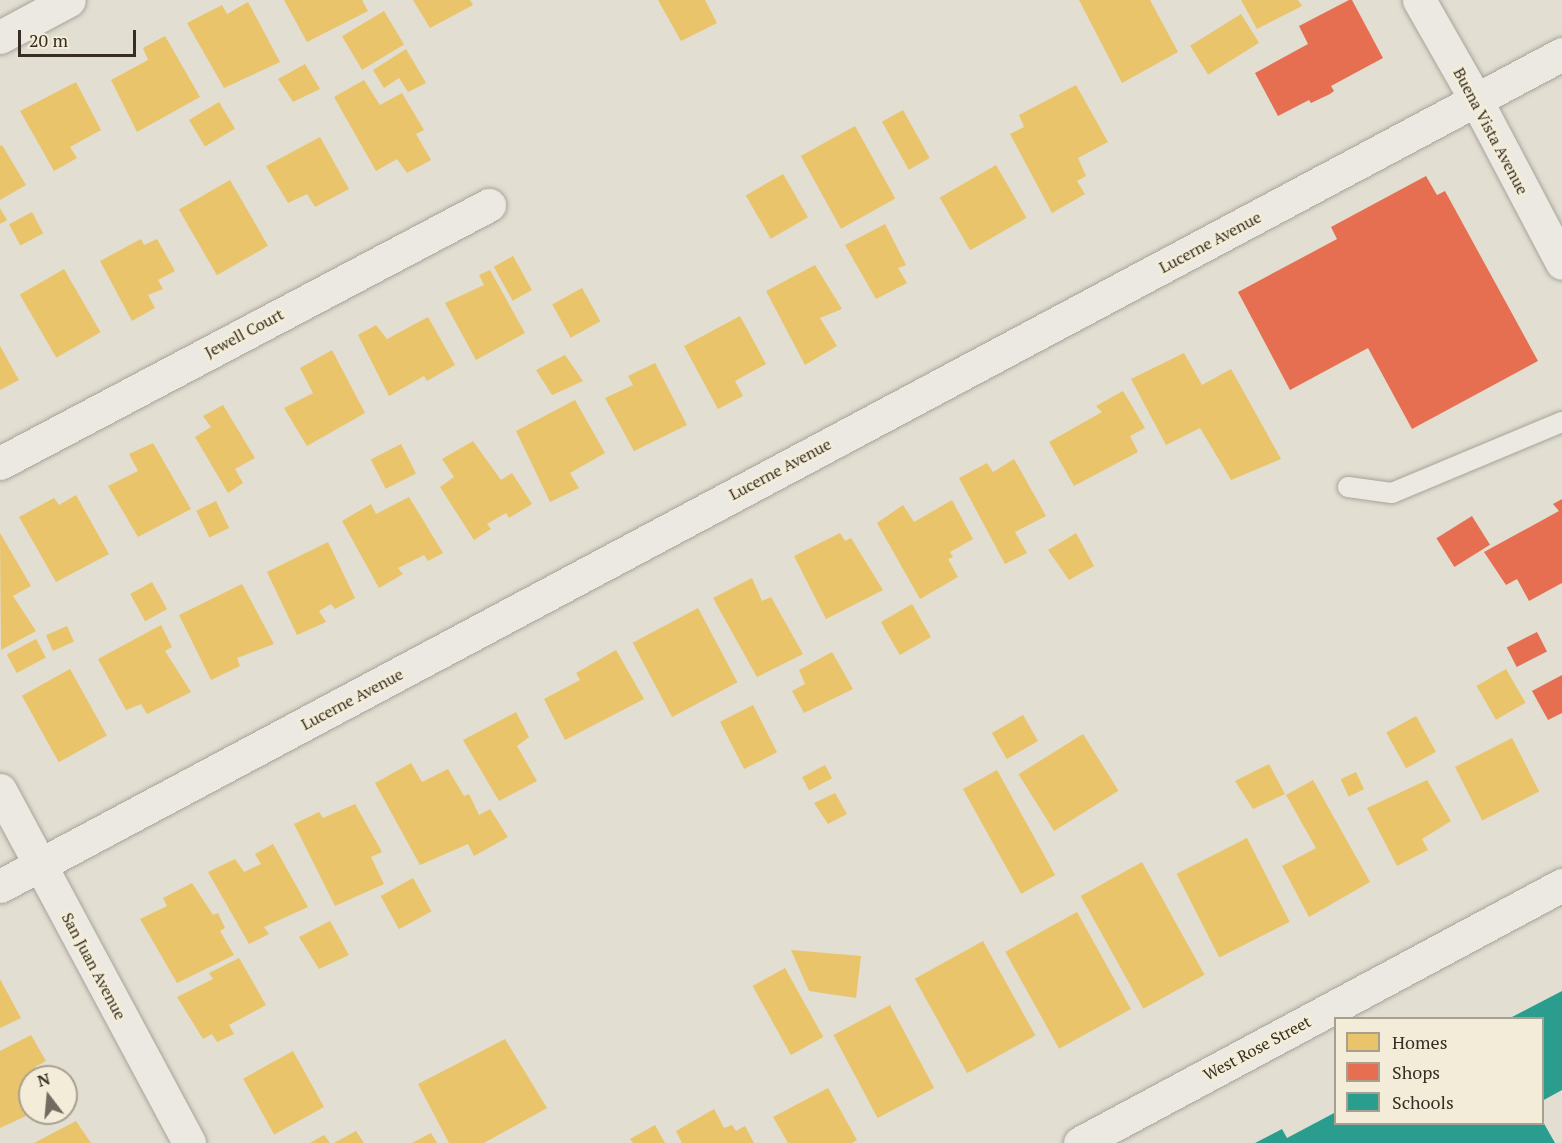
<!DOCTYPE html>
<style>
body{margin:0}
#map{position:relative;width:1562px;height:1143px;overflow:hidden;background:#e2ded1;font-family:"PT Serif",serif}
div>[style]{position:absolute}
[style*='--x']{left:calc(var(--x)*1px);top:calc(var(--y)*1px);width:calc(var(--w)*1px);rotate:calc(var(--a)*1deg)}
.homes>*{inset:0;background:#e9c46a;transform-origin:0 0}
.shops>*{inset:0;background:#e76f51;transform-origin:0 0}
.schools>*{inset:0;background:#2a9d8f}
.roads{filter:drop-shadow(0 0 2px #a8a399) drop-shadow(0 0 2px #a8a399)}
.lane>*{height:20px;margin:-10px;padding:0 10px;transform-origin:10px;border-radius:10px;background:#ebe9e1}
.street>*{height:33px;margin:-16.5px;padding:0 16.5px;transform-origin:16.5px;border-radius:16.5px;background:#ebe9e1}
span{translate:-50% -50%;white-space:nowrap;text-align:center;line-height:1.15;-webkit-text-stroke:6px #f2ecd8;paint-order:stroke}
.street-label{font-size:16px;color:#372d22}
.legend{position:absolute;left:1334px;top:1017px;width:210px;height:108px;box-sizing:border-box;background:#f2ecd8;border:2px solid #a7a08f;margin:0;padding:8px 10px;list-style:none;font-size:18px;color:#372d22}
.legend li{display:flex;align-items:center;gap:12px;height:30px}
.legend b{width:30px;border:2px solid #a7a08f}
.north{position:absolute;left:18px;top:1065px;width:60px;height:60px;box-sizing:border-box;background:#f2ecd8;border:2px solid #a7a08f;border-radius:50%;rotate:344deg;font-size:16px;font-weight:700;line-height:24px;text-align:center;color:#372d22}
.north::after{content:'';display:block;margin:auto;width:21px;height:27px;background:#736b5f;clip-path:polygon(50% 0,100% 100%,50% 72%,0 100%)}
.scale{position:absolute;left:18px;top:30px;width:118px;height:27px;box-sizing:border-box;border:3px solid #372d22;border-top:0;padding-left:8px;font-size:18px;line-height:21px;white-space:nowrap;color:#372d22;-webkit-text-stroke:4px #f2ecd8;paint-order:stroke}
</style>
<div id="map">
<div class="homes">
<div style="clip-path:polygon(284px 0,362px 0,368px 11px,307px 42px)"></div>
<div style="clip-path:polygon(413px 0,470px 0,473px 5px,430px 28px)"></div>
<div style="clip-path:polygon(658px 0,705px 0,717px 23px,681px 41px)"></div>
<div style="clip-path:polygon(1079px 0,1150px 0,1178px 52px,1122px 83px)"></div>
<div style="clip-path:polygon(1241px 0,1298px 0,1302px 6px,1257px 29px)"></div>
<div style="clip-path:polygon(248px 2px,280px 62px,224px 88px,187px 23px,222px 5px,227px 14px)"></div>
<div style="left:384px;top:11px;width:39px;height:49px;rotate:59deg"></div>
<div style="left:1241px;top:14px;width:34px;height:60px;rotate:58deg"></div>
<div style="clip-path:polygon(165px 36px,200px 97px,137px 132px,111px 80px,148px 60px,143px 48px)"></div>
<div style="clip-path:polygon(406px 49px,426px 83px,408px 92px,399px 78px,384px 88px,373px 70px)"></div>
<div style="clip-path:polygon(305px 64px,320px 89px,293px 102px,278px 79px)"></div>
<div style="clip-path:polygon(364px 80px,380px 105px,402px 93px,424px 130px,416px 134px,431px 160px,407px 173px,397px 159px,376px 171px,334px 97px)"></div>
<div style="clip-path:polygon(76px 82px,101px 130px,70px 147px,77px 158px,54px 171px,20px 111px)"></div>
<div style="clip-path:polygon(1076px 85px,1108px 142px,1078px 158px,1086px 176px,1077px 181px,1085px 194px,1052px 213px,1010px 134px,1024px 127px,1019px 115px)"></div>
<div style="left:219px;top:102px;width:31px;height:35px;rotate:59deg"></div>
<div style="left:903px;top:110px;width:55px;height:24px;rotate:61deg"></div>
<div style="left:855px;top:126px;width:83px;height:62px;rotate:61deg"></div>
<div style="clip-path:polygon(320px 137px,349px 189px,315px 207px,307px 194px,288px 203px,266px 166px)"></div>
<div style="clip-path:polygon(2px 145px,26px 185px,0 200px,0 146px)"></div>
<div style="left:996px;top:165px;width:61px;height:65px;rotate:60deg"></div>
<div style="left:783px;top:174px;width:50px;height:43px;rotate:60deg"></div>
<div style="left:230px;top:180px;width:76px;height:59px;rotate:60deg"></div>
<div style="clip-path:polygon(0 208px,7px 220px,0 224px)"></div>
<div style="left:32px;top:212px;width:24px;height:26px;rotate:62deg"></div>
<div style="clip-path:polygon(885px 224px,906px 265px,898px 268px,907px 283px,876px 299px,845px 245px)"></div>
<div style="clip-path:polygon(141px 239px,144px 245px,157px 239px,175px 271px,158px 280px,163px 289px,148px 295px,155px 308px,132px 321px,100px 261px)"></div>
<div style="left:513px;top:256px;width:39px;height:22px;rotate:61deg"></div>
<div style="clip-path:polygon(815px 265px,842px 309px,820px 318px,837px 346px,805px 365px,766px 291px)"></div>
<div style="left:64px;top:269px;width:73px;height:51px;rotate:60deg"></div>
<div style="clip-path:polygon(490px 270px,525px 333px,476px 360px,445px 303px,484px 285px,479px 275px)"></div>
<div style="left:582px;top:288px;width:38px;height:34px;rotate:61deg"></div>
<div style="clip-path:polygon(740px 316px,766px 364px,735px 381px,743px 396px,718px 409px,684px 346px)"></div>
<div style="clip-path:polygon(428px 317px,455px 365px,427px 381px,424px 376px,389px 396px,358px 335px,376px 325px,387px 339px)"></div>
<div style="clip-path:polygon(0 346px,19px 380px,0 390px)"></div>
<div style="clip-path:polygon(332px 350px,365px 413px,307px 446px,284px 408px,313px 393px,300px 368px)"></div>
<div style="clip-path:polygon(1184px 353px,1202px 385px,1231px 369px,1281px 459px,1231px 480px,1200px 428px,1166px 445px,1131px 379px)"></div>
<div style="clip-path:polygon(565px 355px,583px 381px,552px 395px,536px 370px)"></div>
<div style="clip-path:polygon(655px 363px,687px 425px,634px 451px,605px 398px,633px 385px,628px 376px)"></div>
<div style="clip-path:polygon(1123px 391px,1145px 428px,1130px 436px,1138px 452px,1074px 486px,1049px 442px,1102px 412px,1096px 406px)"></div>
<div style="clip-path:polygon(575px 400px,605px 453px,570px 473px,579px 488px,550px 502px,516px 431px)"></div>
<div style="clip-path:polygon(223px 405px,255px 458px,235px 469px,243px 483px,228px 493px,195px 437px,211px 427px,203px 416px)"></div>
<div style="clip-path:polygon(473px 441px,501px 480px,512px 473px,532px 504px,509px 518px,506px 513px,487px 524px,491px 529px,474px 540px,440px 487px,454px 477px,442px 459px)"></div>
<div style="clip-path:polygon(153px 443px,191px 509px,138px 537px,108px 486px,138px 471px,129px 454px)"></div>
<div style="left:401px;top:444px;width:33px;height:34px;rotate:63deg"></div>
<div style="clip-path:polygon(1014px 459px,1046px 516px,1015px 532px,1027px 553px,1005px 564px,959px 478px,987px 463px,993px 472px)"></div>
<div style="clip-path:polygon(76px 495px,109px 554px,56px 582px,19px 517px,54px 498px,59px 505px)"></div>
<div style="clip-path:polygon(409px 497px,443px 553px,428px 561px,424px 555px,398px 568px,403px 574px,379px 588px,342px 521px,371px 504px,376px 514px)"></div>
<div style="clip-path:polygon(952px 500px,973px 539px,950px 552px,953px 557px,948px 559px,958px 577px,920px 599px,877px 523px,903px 505px,914px 522px)"></div>
<div style="left:216px;top:501px;width:30px;height:22px;rotate:64deg"></div>
<div style="clip-path:polygon(0 533px,31px 586px,13px 596px,36px 631px,1px 650px)"></div>
<div style="clip-path:polygon(840px 533px,845px 541px,851px 538px,883px 590px,826px 619px,794px 556px)"></div>
<div style="clip-path:polygon(1076px 533px,1094px 566px,1069px 580px,1048px 550px)"></div>
<div style="clip-path:polygon(328px 542px,355px 598px,335px 609px,331px 604px,319px 611px,326px 622px,297px 635px,267px 572px)"></div>
<div style="clip-path:polygon(752px 578px,762px 601px,771px 597px,803px 654px,757px 677px,713px 598px)"></div>
<div style="left:152px;top:582px;width:31px;height:25px;rotate:61deg"></div>
<div style="clip-path:polygon(242px 584px,274px 644px,237px 658px,240px 666px,211px 680px,179px 615px)"></div>
<div style="left:912px;top:604px;width:38px;height:36px;rotate:60deg"></div>
<div style="left:698px;top:608px;width:84px;height:74px;rotate:62deg"></div>
<div style="clip-path:polygon(161px 625px,172px 647px,165px 651px,191px 692px,147px 714px,141px 704px,126px 710px,98px 659px)"></div>
<div style="left:67px;top:626px;width:17px;height:23px;rotate:66deg"></div>
<div style="left:36px;top:639px;width:21px;height:33px;rotate:62deg"></div>
<div style="clip-path:polygon(616px 650px,644px 699px,565px 740px,544px 699px,580px 680px,576px 673px)"></div>
<div style="clip-path:polygon(832px 652px,853px 689px,804px 713px,792px 691px,805px 684px,799px 670px)"></div>
<div style="left:70px;top:669px;width:76px;height:55px;rotate:61deg"></div>
<div style="left:1506px;top:669px;width:39px;height:34px;rotate:60deg"></div>
<div style="left:753px;top:705px;width:53px;height:37px;rotate:63deg"></div>
<div style="clip-path:polygon(516px 712px,529px 737px,517px 746px,537px 781px,499px 801px,463px 740px)"></div>
<div style="left:1023px;top:715px;width:30px;height:36px;rotate:60deg"></div>
<div style="left:1416px;top:716px;width:41px;height:34px;rotate:61deg"></div>
<div style="left:1083px;top:734px;width:67px;height:76px;rotate:58deg"></div>
<div style="left:1512px;top:738px;width:60px;height:64px;rotate:63deg"></div>
<div style="clip-path:polygon(411px 763px,422px 782px,448px 769px,464px 796px,469px 794px,479px 815px,490px 809px,508px 837px,474px 856px,468px 844px,420px 865px,375px 783px)"></div>
<div style="clip-path:polygon(1269px 764px,1285px 794px,1253px 809px,1235px 781px)"></div>
<div style="left:825px;top:765px;width:15px;height:26px;rotate:62deg"></div>
<div style="left:997px;top:770px;width:120px;height:39px;rotate:61deg"></div>
<div style="left:1356px;top:772px;width:19px;height:17px;rotate:65deg"></div>
<div style="clip-path:polygon(1313px 780px,1370px 882px,1309px 917px,1282px 866px,1316px 848px,1286px 795px)"></div>
<div style="clip-path:polygon(1427px 780px,1451px 821px,1422px 839px,1428px 850px,1397px 866px,1367px 808px)"></div>
<div style="clip-path:polygon(835px 793px,847px 814px,828px 824px,814px 803px)"></div>
<div style="clip-path:polygon(355px 804px,382px 852px,371px 857px,384px 884px,335px 906px,294px 824px,319px 812px,323px 818px)"></div>
<div style="left:1247px;top:838px;width:94px;height:79px;rotate:63deg"></div>
<div style="clip-path:polygon(273px 844px,308px 907px,264px 927px,269px 934px,249px 944px,208px 872px,235px 859px,244px 872px,261px 864px,255px 854px)"></div>
<div style="left:1142px;top:862px;width:129px;height:70px;rotate:61deg"></div>
<div style="left:413px;top:878px;width:38px;height:37px;rotate:61deg"></div>
<div style="clip-path:polygon(192px 883px,213px 915px,218px 913px,225px 928px,220px 931px,234px 955px,177px 983px,140px 919px,167px 906px,163px 898px)"></div>
<div style="left:1077px;top:912px;width:111px;height:82px;rotate:61deg"></div>
<div style="clip-path:polygon(330px 921px,349px 955px,319px 969px,299px 937px)"></div>
<div style="left:983px;top:941px;width:108px;height:78px;rotate:61deg"></div>
<div style="clip-path:polygon(791px 950px,861px 956px,856px 998px,809px 991px)"></div>
<div style="clip-path:polygon(239px 958px,266px 1005px,229px 1025px,234px 1034px,217px 1042px,212px 1034px,203px 1039px,177px 997px,213px 979px,209px 973px)"></div>
<div style="left:785px;top:968px;width:79px;height:37px;rotate:61deg"></div>
<div style="clip-path:polygon(0 979px,21px 1018px,0 1028px)"></div>
<div style="left:890px;top:1005px;width:94px;height:64px;rotate:62deg"></div>
<div style="clip-path:polygon(31px 1035px,46px 1061px,35px 1067px,41px 1077px,30px 1077px,30px 1114px,0 1128px,0 1051px)"></div>
<div style="clip-path:polygon(505px 1039px,547px 1108px,484px 1143px,449px 1143px,418px 1084px)"></div>
<div style="left:293px;top:1051px;width:64px;height:57px;rotate:61deg"></div>
<div style="clip-path:polygon(828px 1088px,857px 1140px,852px 1143px,788px 1143px,773px 1117px)"></div>
<div style="clip-path:polygon(714px 1109px,724px 1128px,732px 1125px,736px 1131px,745px 1126px,754px 1143px,682px 1143px,676px 1131px)"></div>
<div style="clip-path:polygon(76px 1121px,91px 1143px,34px 1143px)"></div>
<div style="clip-path:polygon(655px 1125px,665px 1143px,633px 1143px,630px 1139px)"></div>
<div style="clip-path:polygon(356px 1131px,364px 1143px,334px 1143px)"></div>
<div style="clip-path:polygon(431px 1133px,437px 1143px,412px 1143px)"></div>
<div style="clip-path:polygon(324px 1135px,330px 1143px,310px 1143px)"></div>
</div>
<div class="shops">
<div style="clip-path:polygon(1349px 0,1352px 0,1383px 58px,1331px 86px,1334px 91px,1330px 94px,1311px 103px,1309px 100px,1278px 116px,1255px 73px,1308px 44px,1299px 26px)"></div>
<div style="clip-path:polygon(1426px 176px,1437px 195px,1445px 191px,1538px 361px,1412px 429px,1368px 348px,1290px 390px,1238px 292px,1337px 239px,1331px 227px)"></div>
<div style="clip-path:polygon(1562px 499px,1562px 583px,1529px 601px,1517px 579px,1506px 585px,1484px 552px,1559px 511px,1553px 504px)"></div>
<div style="left:1472px;top:516px;width:34px;height:42px;rotate:58deg"></div>
<div style="left:1537px;top:632px;width:22px;height:34px;rotate:63deg"></div>
<div style="clip-path:polygon(1562px 675px,1562px 713px,1548px 720px,1532px 691px)"></div>
</div>
<div class="schools">
<div style="clip-path:polygon(1562px 991px,1562px 1090px,1542px 1101px,1542px 1018px,1510px 1018px)"></div>
<div style="clip-path:polygon(1336px 1112px,1336px 1124px,1542px 1124px,1542px 1120px,1555px 1143px,1255px 1143px,1282px 1129px,1287px 1138px)"></div>
</div>
<div class="roads">
<div class="lane">
<div style="--x:1348;--y:487;--w:44;--a:7.8"></div>
<div style="--x:1392;--y:493;--w:184;--a:-22.7"></div>
</div>
<div class="street">
<div style="--x:1419;--y:0;--w:115;--a:60.3"></div>
<div style="--x:1476;--y:100;--w:184;--a:62.2"></div>
<div style="--x:0;--y:37;--w:78;--a:-28.2"></div>
<div style="--x:0;--y:463;--w:553;--a:-27.82"></div>
<div style="--x:0;--y:790;--w:400;--a:61.8"></div>
<div style="--x:0;--y:886;--w:1770;--a:-28.04"></div>
<div style="--x:1080;--y:1143;--w:547;--a:-28.16"></div>
</div>
</div>
<div class="street-label">
<span style="left:1491px;top:131px;rotate:62deg">Buena Vista Avenue</span>
<span style="left:1210px;top:242px;rotate:-28deg">Lucerne Avenue</span>
<span style="left:244px;top:333px;rotate:-28deg">Jewell Court</span>
<span style="left:780px;top:469px;rotate:-28deg">Lucerne Avenue</span>
<span style="left:352px;top:699px;rotate:-28deg">Lucerne Avenue</span>
<span style="left:94px;top:966px;rotate:62deg">San Juan Avenue</span>
<span style="left:1257px;top:1048px;rotate:-28deg">West Rose Street</span>
</div>
<ul class="legend">
<li><b style="height:16px;background:#e9c46a"></b>Homes</li>
<li><b style="height:16px;background:#e76f51"></b>Shops</li>
<li><b style="height:16px;background:#2a9d8f"></b>Schools</li>
</ul>
<div class="north">N</div>
<div class="scale">20 m</div>
</div>
